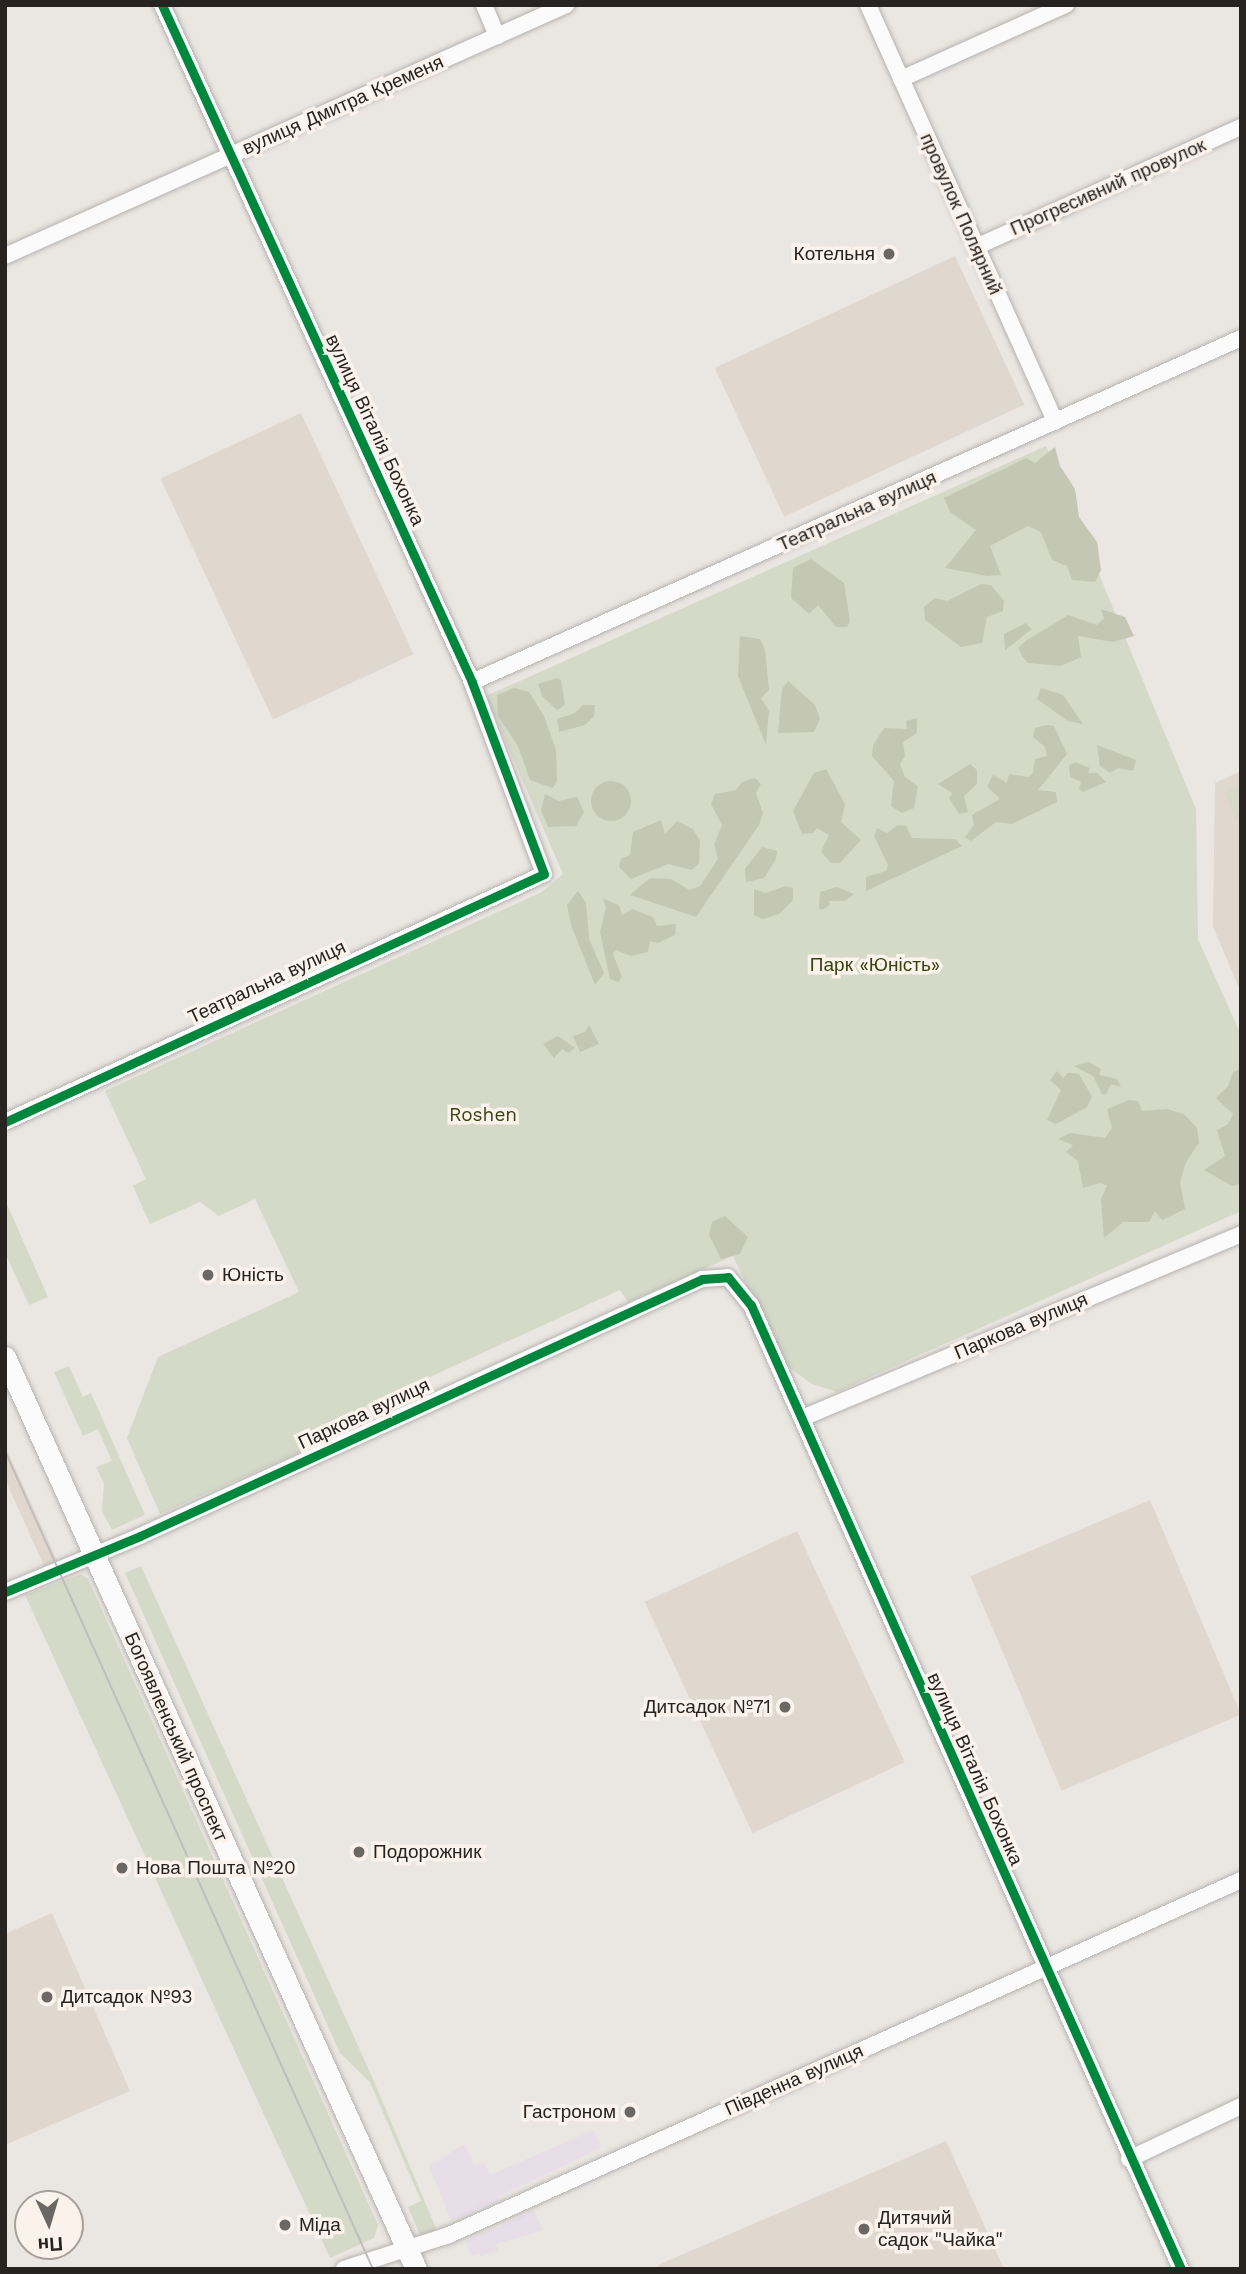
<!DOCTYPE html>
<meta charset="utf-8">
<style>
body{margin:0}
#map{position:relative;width:1246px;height:2274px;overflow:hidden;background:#eae6e2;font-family:"Work Sans",sans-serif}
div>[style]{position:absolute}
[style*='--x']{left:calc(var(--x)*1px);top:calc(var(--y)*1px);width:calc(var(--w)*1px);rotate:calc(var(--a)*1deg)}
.commercial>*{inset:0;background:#e7dee8}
.built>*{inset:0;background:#e0d7cf;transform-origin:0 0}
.green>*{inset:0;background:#d5d9c8}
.forest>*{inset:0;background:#c3c7b4}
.round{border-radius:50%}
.roads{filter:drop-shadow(0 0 2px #b5b2af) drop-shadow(0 0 2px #b5b2af)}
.minor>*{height:16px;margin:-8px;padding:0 8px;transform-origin:8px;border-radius:8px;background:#fcfbfb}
.secondary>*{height:21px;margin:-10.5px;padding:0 10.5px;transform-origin:10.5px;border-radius:10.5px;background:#fcfbfb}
.tram>*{height:2px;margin:-1px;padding:0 1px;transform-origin:1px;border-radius:1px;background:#c0bebd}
.cycleway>*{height:9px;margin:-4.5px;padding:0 4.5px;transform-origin:4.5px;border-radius:4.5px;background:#00873e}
.dots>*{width:19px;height:19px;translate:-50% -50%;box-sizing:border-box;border:4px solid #fbf3eb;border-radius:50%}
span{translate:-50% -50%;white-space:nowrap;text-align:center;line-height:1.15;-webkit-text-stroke:7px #fbf3eb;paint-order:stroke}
.street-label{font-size:19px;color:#262320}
.poi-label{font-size:19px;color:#262320}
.right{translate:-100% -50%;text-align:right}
.left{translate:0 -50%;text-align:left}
.park-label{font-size:19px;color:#374410}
.frame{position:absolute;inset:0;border:7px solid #262320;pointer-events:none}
.north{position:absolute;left:14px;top:2190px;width:70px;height:70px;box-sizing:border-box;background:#fbf3eb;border:2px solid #a6a09a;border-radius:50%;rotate:176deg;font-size:19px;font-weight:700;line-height:28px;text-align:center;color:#262320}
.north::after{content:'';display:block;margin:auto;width:24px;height:32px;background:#6b6764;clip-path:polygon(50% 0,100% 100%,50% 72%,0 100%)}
</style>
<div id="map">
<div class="commercial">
<div style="clip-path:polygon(594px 2130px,601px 2148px,499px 2196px,499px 2201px,451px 2220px,429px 2166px,465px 2144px,474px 2165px,483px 2161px,490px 2175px)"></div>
<div style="clip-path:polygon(534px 2210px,543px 2230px,496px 2244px,498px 2250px,481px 2257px,479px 2253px,471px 2256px,466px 2241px)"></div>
</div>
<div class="built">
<div style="left:955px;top:256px;width:164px;height:265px;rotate:65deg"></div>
<div style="left:301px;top:413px;width:266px;height:155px;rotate:65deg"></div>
<div style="clip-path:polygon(1241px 771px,1241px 993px,1213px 926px,1215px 783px)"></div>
<div style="clip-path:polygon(5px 1446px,58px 1562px,45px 1568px,5px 1479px)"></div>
<div style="left:1150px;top:1500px;width:233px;height:195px;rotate:67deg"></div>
<div style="left:797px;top:1531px;width:255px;height:168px;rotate:65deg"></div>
<div style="clip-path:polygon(52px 1913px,130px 2091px,5px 2145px,5px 1934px)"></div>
<div style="clip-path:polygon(946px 2141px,1004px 2269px,660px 2269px,658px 2265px)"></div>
</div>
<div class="green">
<div style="clip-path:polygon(1046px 446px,1196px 809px,1198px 939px,1241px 1035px,1241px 1211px,837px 1392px,812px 1384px,784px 1364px,733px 1256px,628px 1302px,620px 1290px,336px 1420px,325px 1441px,160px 1514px,127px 1438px,158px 1357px,299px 1292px,255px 1199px,219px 1216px,200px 1202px,150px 1224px,133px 1186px,146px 1179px,105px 1091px,542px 892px,563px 874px,486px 696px)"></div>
<div style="clip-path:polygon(1241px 785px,1241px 831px,1224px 793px)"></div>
<div style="clip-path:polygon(5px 1200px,48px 1297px,29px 1305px,5px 1253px)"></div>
<div style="clip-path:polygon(69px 1366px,83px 1397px,91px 1393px,145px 1515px,112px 1530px,102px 1511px,104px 1483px,96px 1467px,112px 1461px,98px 1429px,83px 1436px,54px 1372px)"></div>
<div style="clip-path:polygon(141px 1566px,373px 2079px,438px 2233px,420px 2235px,408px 2207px,421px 2201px,370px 2082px,340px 2053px,125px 1573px)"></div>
<div style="clip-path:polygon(81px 1574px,88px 1579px,378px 2225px,374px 2238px,330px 2258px,25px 1595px)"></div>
</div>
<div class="forest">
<div style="clip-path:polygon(1055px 447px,1060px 466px,1075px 489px,1079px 517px,1097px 542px,1101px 570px,1095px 582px,1072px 580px,1067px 566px,1052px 560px,1041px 532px,1028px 526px,990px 546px,1001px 575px,987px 576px,945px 568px,976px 530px,950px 512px,944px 498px,1026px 458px,1035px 463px)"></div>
<div style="clip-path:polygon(811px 559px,844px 583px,850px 621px,847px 627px,836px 627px,818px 605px,809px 614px,791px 598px,793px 568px)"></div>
<div style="clip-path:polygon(981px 584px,991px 585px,1004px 601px,1003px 611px,987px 617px,982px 643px,961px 647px,925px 620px,924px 607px,935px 598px,947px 601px)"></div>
<div style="clip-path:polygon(1101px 609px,1125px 617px,1134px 636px,1113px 642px,1078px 636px,1081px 657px,1061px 666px,1028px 663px,1023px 657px,1018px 648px,1027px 640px,1068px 615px,1097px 625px,1104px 618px)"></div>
<div style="clip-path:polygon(1026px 623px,1032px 629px,1005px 650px,1004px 634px)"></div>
<div style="clip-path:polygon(740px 636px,760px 639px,765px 649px,769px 690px,761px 698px,769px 711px,766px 745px,738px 676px)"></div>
<div style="clip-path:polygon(557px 678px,561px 680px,565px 705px,557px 710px,542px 696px,538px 684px)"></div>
<div style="clip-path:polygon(788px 681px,815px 705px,820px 719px,814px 732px,778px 733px,782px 689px)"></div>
<div style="clip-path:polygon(514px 688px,529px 692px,544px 716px,556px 750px,557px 781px,553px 788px,530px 780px,518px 746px,498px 716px,497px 695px)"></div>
<div style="clip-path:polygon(1041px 688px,1063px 695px,1083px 724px,1068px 721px,1037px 699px)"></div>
<div style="clip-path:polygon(583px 705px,595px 705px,594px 716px,585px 725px,559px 732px,557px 719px,575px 713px)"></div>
<div style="clip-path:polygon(917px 718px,917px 733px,903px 742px,905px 756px,900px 764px,905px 777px,918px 786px,914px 808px,902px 813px,891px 806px,894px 781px,872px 756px,873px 745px,884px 728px,907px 729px,906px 721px)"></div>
<div style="clip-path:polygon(1047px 725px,1054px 726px,1067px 754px,1038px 790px,1056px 792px,1057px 802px,1012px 824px,996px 822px,971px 841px,965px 837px,974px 825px,972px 815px,1000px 799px,987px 786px,993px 775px,1007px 783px,1009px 774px,1028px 777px,1033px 773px,1035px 759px,1047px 756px,1045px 747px,1033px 737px,1035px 728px)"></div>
<div style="clip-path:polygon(1097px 745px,1136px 760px,1133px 771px,1118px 768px,1110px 773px,1100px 766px)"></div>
<div style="clip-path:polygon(1075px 762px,1090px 768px,1088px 773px,1097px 773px,1106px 782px,1083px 792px,1079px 789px,1081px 782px,1070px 777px,1069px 766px)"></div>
<div style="clip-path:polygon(970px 764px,977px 770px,977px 784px,964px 796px,968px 812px,959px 814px,949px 798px,952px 793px,938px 784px)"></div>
<div style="clip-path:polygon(826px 769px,845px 804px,841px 822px,861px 840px,840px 863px,831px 863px,821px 852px,829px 835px,817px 828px,813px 833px,802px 834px,793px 811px,814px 773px)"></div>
<div style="clip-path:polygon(755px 778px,761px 784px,756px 793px,763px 813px,759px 825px,696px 917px,630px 895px,650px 878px,671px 879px,689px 890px,700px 886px,718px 859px,714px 844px,722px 825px,711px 804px,715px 794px,736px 790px,742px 782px)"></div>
<div class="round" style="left:591px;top:781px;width:40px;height:40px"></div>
<div style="clip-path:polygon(545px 794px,559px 801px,577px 797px,584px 812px,576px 826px,548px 827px,541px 810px)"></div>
<div style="clip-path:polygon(661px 820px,665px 834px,677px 821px,693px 829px,700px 841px,699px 863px,692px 870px,668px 864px,631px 879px,619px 867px,621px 859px,630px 855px,633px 832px)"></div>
<div style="clip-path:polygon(898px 825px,906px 826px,912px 838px,955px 839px,962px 846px,866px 891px,866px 877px,886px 871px,888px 865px,874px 836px,877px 828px,887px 833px)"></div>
<div style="clip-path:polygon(762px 847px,777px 851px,776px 859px,764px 878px,746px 882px,745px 869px)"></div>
<div style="clip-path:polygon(785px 886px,793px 888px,793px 900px,779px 914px,763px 919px,754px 915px,754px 889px,766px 893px)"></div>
<div style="clip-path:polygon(837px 887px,854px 894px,845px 901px,829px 901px,830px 905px,822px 910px,819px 908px,820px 892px)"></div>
<div style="clip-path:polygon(578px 891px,586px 903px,589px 939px,604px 973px,595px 985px,571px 925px,567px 905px)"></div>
<div style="clip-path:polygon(603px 899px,619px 905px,622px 915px,632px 909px,653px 917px,657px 926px,676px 924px,675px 935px,658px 943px,650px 941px,648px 952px,631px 956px,616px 950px,613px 954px,622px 977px,618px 982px,610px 979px,600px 932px,606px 907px)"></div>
<div style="clip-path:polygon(589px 1025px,599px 1044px,580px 1052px,573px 1036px,585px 1032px)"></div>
<div style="clip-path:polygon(558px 1036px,575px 1048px,568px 1053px,562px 1049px,554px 1058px,543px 1044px)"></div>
<div style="clip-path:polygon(1089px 1062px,1101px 1069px,1099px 1075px,1117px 1079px,1121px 1087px,1111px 1084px,1106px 1094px,1102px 1094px,1093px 1076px,1074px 1066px)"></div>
<div style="clip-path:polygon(1241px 1069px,1241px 1184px,1232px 1186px,1204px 1170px,1225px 1156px,1217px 1130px,1228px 1124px,1233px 1114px,1216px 1098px,1228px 1086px,1233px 1072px)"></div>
<div style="clip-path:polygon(1057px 1071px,1063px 1078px,1068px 1073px,1079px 1074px,1092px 1097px,1087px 1107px,1056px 1124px,1047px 1120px,1061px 1090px,1050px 1080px)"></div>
<div style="clip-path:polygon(1129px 1100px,1138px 1101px,1142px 1111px,1167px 1109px,1184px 1114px,1197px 1128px,1199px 1143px,1186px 1162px,1180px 1182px,1185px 1209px,1162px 1220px,1155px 1211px,1149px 1222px,1123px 1222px,1104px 1238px,1101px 1199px,1107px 1186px,1100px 1183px,1083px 1188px,1078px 1161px,1066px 1152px,1073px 1145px,1058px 1139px,1070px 1133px,1105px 1138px,1112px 1128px,1107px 1109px)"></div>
<div style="clip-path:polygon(725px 1216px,748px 1237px,740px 1254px,721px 1259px,709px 1235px,712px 1222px)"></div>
</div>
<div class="roads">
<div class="minor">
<div style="--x:484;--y:5;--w:34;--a:67"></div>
<div style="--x:868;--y:5;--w:457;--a:65.8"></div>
<div style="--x:901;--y:79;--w:181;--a:-24.2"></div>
<div style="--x:976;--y:247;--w:291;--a:-24.4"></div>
<div style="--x:5;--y:256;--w:615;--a:-24.1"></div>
<div style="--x:472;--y:682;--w:842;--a:-24.1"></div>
<div style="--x:5;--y:1122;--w:593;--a:-24.71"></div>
<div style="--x:544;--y:874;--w:205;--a:-110.6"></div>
<div style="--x:472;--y:682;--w:745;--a:-114.6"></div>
<div style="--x:802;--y:1418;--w:476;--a:-22.7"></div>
<div style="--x:5;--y:1592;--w:146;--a:-22.5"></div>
<div style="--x:140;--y:1536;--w:618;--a:-24.57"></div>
<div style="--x:702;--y:1279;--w:26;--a:-4"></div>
<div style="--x:728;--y:1277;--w:36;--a:51"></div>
<div style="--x:751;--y:1305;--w:1056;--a:65.96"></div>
<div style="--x:1129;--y:2159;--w:124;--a:-25.3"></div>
<div style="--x:344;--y:2269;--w:110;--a:-17.9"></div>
<div style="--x:449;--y:2235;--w:868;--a:-24.14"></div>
</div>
<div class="secondary">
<div style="--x:5;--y:1357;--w:1000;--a:65.74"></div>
</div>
</div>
<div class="tram">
<div style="--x:5;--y:1451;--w:897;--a:65.78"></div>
</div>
<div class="cycleway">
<div style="--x:5;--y:1122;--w:593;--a:-24.71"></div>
<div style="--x:544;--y:874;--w:205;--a:-110.6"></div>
<div style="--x:472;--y:682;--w:745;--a:-114.6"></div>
<div style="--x:5;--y:1592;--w:146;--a:-22.5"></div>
<div style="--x:140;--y:1536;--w:618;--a:-24.57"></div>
<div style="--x:702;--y:1279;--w:26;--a:-4"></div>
<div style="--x:728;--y:1277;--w:36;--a:51"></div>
<div style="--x:751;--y:1305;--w:1056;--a:65.96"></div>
</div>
<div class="dots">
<div style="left:889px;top:254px;background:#6b6764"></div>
<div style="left:208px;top:1275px;background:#6b6764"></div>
<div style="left:785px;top:1707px;background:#6b6764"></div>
<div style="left:359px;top:1852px;background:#6b6764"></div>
<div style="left:122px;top:1868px;background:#6b6764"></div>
<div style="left:47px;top:1997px;background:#6b6764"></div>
<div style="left:630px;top:2112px;background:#6b6764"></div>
<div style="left:285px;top:2225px;background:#6b6764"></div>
<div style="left:864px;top:2229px;background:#6b6764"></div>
</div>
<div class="street-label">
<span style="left:343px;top:105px;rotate:-24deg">вулиця Дмитра Кременя</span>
<span style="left:1108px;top:187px;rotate:-24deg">Прогресивний провулок</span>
<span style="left:961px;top:214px;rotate:66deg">провулок Полярний</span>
<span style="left:375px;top:430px;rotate:65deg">вулиця Віталія Бохонка</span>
<span style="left:857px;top:511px;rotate:-24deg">Театральна вулиця</span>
<span style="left:267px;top:982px;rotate:-25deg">Театральна вулиця</span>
<span style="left:1021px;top:1326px;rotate:-23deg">Паркова вулиця</span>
<span style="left:364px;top:1414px;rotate:-25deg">Паркова вулиця</span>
<span style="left:176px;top:1737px;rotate:66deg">Богоявленський проспект</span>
<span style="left:975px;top:1769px;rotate:66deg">вулиця Віталія Бохонка</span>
<span style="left:794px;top:2080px;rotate:-24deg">Південна вулиця</span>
</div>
<div class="poi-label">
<span class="right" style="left:875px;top:254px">Котельня</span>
<span class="left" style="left:222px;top:1275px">Юність</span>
<span class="right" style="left:771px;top:1707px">Дитсадок №71</span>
<span class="left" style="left:373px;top:1852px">Подорожник</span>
<span class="left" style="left:136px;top:1868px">Нова Пошта №20</span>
<span class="left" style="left:61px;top:1997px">Дитсадок №93</span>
<span class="right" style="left:616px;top:2112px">Гастроном</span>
<span class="left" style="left:878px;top:2229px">Дитячий<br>садок "Чайка"</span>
<span class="left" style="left:299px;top:2225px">Міда</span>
</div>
<div class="park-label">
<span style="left:875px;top:965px">Парк «Юність»</span>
<span style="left:483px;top:1115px">Roshen</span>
</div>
<div class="frame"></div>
<div class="north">Пн</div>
</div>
